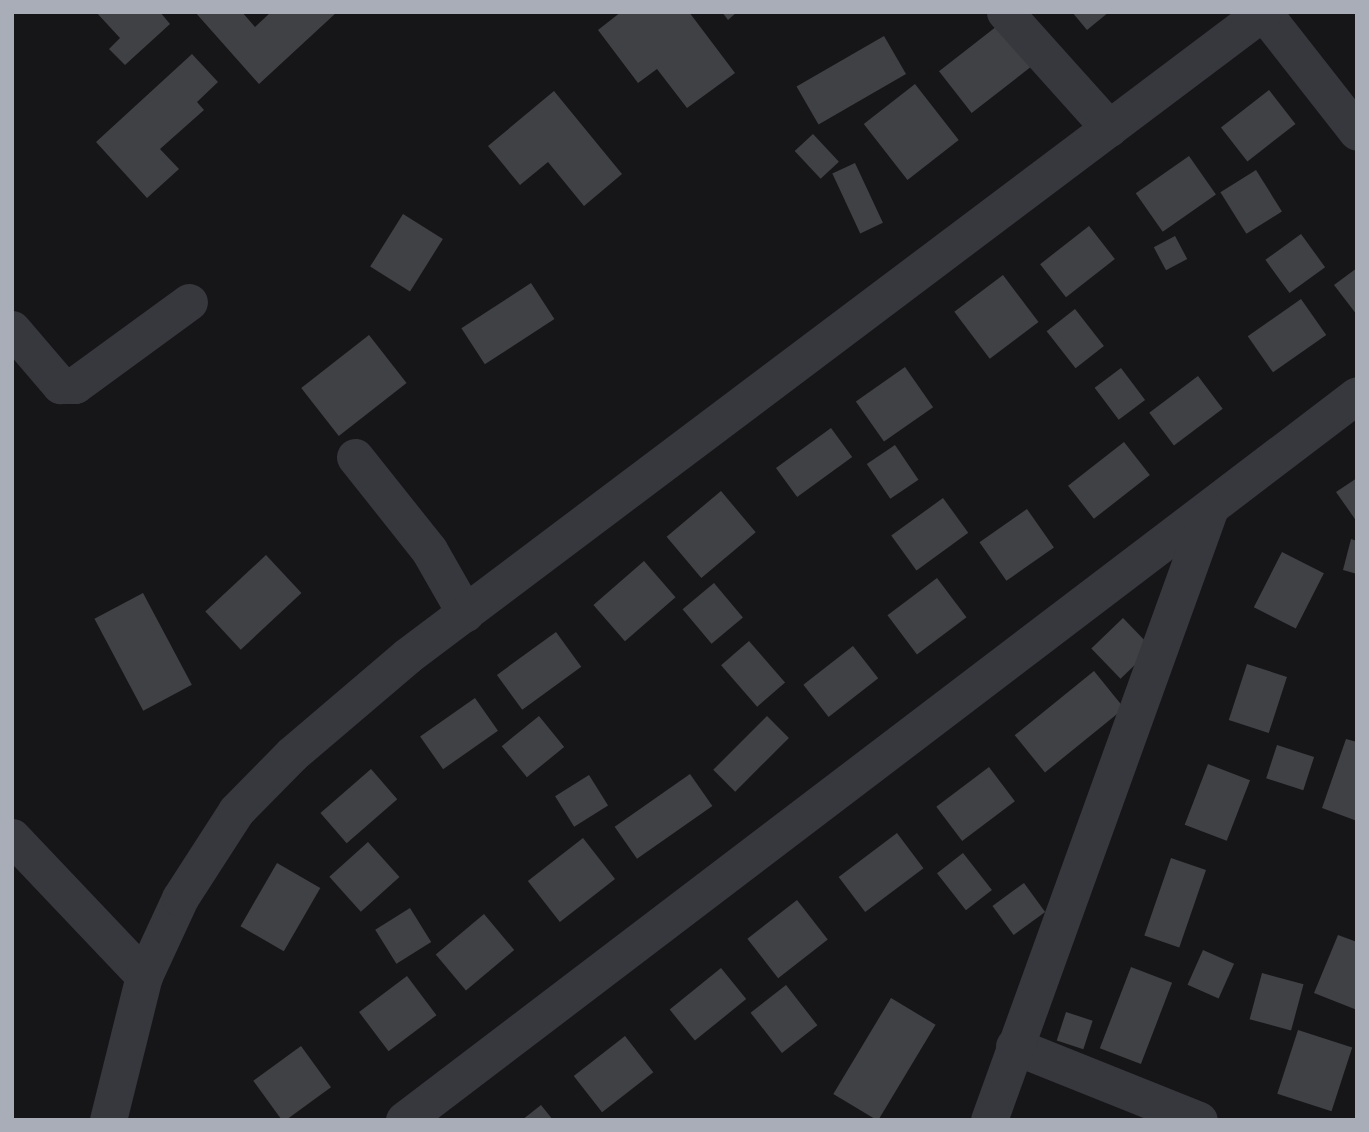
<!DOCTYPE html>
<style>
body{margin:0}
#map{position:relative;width:1369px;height:1132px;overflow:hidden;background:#161618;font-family:"IBM Plex Sans",sans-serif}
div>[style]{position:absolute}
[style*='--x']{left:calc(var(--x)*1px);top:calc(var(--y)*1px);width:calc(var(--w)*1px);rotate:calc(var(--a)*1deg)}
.building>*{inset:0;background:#404145;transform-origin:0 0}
.street>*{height:37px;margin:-18.5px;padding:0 18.5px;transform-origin:18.5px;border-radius:18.5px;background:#37383d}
span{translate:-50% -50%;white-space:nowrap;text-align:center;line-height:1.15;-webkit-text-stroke:6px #111113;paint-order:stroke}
.frame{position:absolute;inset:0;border:14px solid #a8adb8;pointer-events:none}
</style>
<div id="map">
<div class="building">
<div style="clip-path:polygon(96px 12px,160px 12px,170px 24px,125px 65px,109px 49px,120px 38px)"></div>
<div style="clip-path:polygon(195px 12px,242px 12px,255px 27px,271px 12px,337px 12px,259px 84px)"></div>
<div style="clip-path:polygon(621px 12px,689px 12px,735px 73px,687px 108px,657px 69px,638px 83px,598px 30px)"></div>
<div style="clip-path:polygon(722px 12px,737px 12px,728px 20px)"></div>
<div style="clip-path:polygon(1072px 12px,1109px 12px,1087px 30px)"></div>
<div style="left:1006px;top:19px;width:53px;height:85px;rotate:52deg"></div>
<div style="left:884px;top:36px;width:44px;height:101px;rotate:60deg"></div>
<div style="clip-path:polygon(192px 54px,218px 82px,197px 102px,204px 110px,160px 149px,179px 169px,147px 198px,96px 142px)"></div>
<div style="left:915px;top:84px;width:71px;height:65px;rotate:52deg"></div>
<div style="left:1269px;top:90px;width:43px;height:61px;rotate:52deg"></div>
<div style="clip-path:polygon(554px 91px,622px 174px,584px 206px,548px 162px,520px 185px,488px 146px)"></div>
<div style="left:813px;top:134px;width:38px;height:25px;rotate:47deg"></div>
<div style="left:1189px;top:156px;width:47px;height:65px;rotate:55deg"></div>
<div style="left:855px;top:163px;width:66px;height:25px;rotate:65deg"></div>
<div style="left:1256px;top:170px;width:49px;height:42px;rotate:58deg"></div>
<div style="left:403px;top:214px;width:47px;height:62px;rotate:32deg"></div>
<div style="left:1089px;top:226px;width:42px;height:62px;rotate:52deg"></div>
<div style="left:1301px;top:234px;width:41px;height:44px;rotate:54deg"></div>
<div style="left:1175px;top:236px;width:26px;height:24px;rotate:62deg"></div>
<div style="clip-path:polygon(1357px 268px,1357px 315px,1334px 285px)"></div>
<div style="left:1003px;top:275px;width:59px;height:61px;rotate:53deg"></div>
<div style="left:531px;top:283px;width:43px;height:83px;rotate:57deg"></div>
<div style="left:1301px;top:299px;width:44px;height:65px;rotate:55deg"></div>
<div style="left:1075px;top:309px;width:47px;height:36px;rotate:52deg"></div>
<div style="left:369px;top:335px;width:61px;height:86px;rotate:52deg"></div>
<div style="left:905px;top:367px;width:49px;height:60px;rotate:55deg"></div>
<div style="left:1121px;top:368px;width:40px;height:33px;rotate:53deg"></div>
<div style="left:1198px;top:376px;width:41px;height:61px;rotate:53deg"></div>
<div style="left:831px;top:428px;width:36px;height:68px;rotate:54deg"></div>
<div style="left:1124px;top:442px;width:42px;height:71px;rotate:52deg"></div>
<div style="left:895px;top:445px;width:42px;height:34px;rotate:56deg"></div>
<div style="clip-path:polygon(1357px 478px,1357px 522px,1336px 492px)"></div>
<div style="left:721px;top:491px;width:54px;height:71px;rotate:50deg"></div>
<div style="left:943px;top:498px;width:43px;height:64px;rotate:54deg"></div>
<div style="left:1027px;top:509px;width:47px;height:58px;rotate:55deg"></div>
<div style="clip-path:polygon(1351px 539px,1357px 541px,1357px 574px,1343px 570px)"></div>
<div style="left:1282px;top:552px;width:47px;height:62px;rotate:27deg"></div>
<div style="left:266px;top:555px;width:52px;height:83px;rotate:47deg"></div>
<div style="left:644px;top:561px;width:48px;height:67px;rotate:49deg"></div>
<div style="left:937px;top:578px;width:49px;height:62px;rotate:53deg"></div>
<div style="left:714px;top:583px;width:45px;height:41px;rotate:50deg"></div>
<div style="left:143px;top:593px;width:104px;height:55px;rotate:62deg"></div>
<div style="left:1123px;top:618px;width:42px;height:44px;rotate:46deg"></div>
<div style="left:556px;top:632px;width:43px;height:73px;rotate:54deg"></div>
<div style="left:749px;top:641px;width:55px;height:37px;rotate:49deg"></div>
<div style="left:853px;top:646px;width:41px;height:63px;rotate:52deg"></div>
<div style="left:1247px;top:664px;width:42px;height:59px;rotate:18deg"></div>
<div style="left:1094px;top:671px;width:48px;height:102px;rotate:51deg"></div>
<div style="left:475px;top:698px;width:40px;height:67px;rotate:55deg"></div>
<div style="left:539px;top:716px;width:40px;height:48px;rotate:51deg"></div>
<div style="left:767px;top:716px;width:31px;height:76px;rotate:45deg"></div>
<div style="clip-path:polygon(1346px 739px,1357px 742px,1357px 821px,1322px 808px)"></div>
<div style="left:1277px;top:745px;width:39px;height:35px;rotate:18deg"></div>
<div style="left:1208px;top:764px;width:45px;height:65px;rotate:21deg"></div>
<div style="left:989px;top:767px;width:43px;height:66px;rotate:53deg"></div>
<div style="left:371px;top:769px;width:40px;height:67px;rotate:49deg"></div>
<div style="left:690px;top:774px;width:39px;height:92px;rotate:55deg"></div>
<div style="left:589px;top:775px;width:36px;height:40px;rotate:58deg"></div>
<div style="left:897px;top:833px;width:44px;height:73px;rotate:53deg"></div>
<div style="left:583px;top:838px;width:52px;height:70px;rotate:52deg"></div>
<div style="left:368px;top:842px;width:47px;height:52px;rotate:48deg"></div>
<div style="left:963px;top:853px;width:47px;height:33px;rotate:52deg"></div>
<div style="left:1171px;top:858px;width:37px;height:82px;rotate:19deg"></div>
<div style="left:277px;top:863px;width:50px;height:73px;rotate:30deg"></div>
<div style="left:1024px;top:883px;width:36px;height:39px;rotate:54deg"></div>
<div style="left:797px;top:900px;width:50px;height:63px;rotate:52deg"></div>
<div style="left:410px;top:908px;width:40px;height:41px;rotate:58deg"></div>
<div style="left:484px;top:914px;width:47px;height:63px;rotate:50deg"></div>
<div style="clip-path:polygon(1338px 935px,1357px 942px,1357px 1010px,1314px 993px)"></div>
<div style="left:1203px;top:950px;width:34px;height:38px;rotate:24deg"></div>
<div style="left:1131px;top:967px;width:44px;height:87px;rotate:21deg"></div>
<div style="left:721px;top:968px;width:40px;height:66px;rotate:51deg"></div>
<div style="left:1262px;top:973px;width:43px;height:48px;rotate:15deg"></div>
<div style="left:407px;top:976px;width:49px;height:60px;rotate:53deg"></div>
<div style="left:786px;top:985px;width:51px;height:45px;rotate:52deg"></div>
<div style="left:891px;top:998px;width:52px;height:112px;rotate:31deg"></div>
<div style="left:1066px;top:1012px;width:28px;height:30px;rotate:18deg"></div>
<div style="left:1298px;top:1030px;width:57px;height:67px;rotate:18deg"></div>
<div style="left:625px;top:1036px;width:46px;height:65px;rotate:52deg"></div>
<div style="left:301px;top:1046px;width:51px;height:59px;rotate:54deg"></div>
<div style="clip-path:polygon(541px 1105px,553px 1120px,522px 1120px)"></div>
</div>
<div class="street">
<div style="--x:1005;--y:12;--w:156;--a:48.1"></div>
<div style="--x:1263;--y:12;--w:152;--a:51.9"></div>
<div style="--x:12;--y:329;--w:74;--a:49.4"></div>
<div style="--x:60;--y:385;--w:15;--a:0"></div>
<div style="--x:75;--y:385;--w:141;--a:-36.1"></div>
<div style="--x:355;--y:457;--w:119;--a:51.5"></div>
<div style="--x:429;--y:550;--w:73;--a:60.3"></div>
<div style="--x:12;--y:837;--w:192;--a:46.5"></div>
<div style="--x:1014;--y:1046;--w:199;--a:21.8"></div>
<div style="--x:108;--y:1120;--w:148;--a:-76"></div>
<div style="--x:144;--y:976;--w:86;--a:-65.2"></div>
<div style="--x:180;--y:898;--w:103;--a:-57.2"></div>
<div style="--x:236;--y:811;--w:80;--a:-45.5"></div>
<div style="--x:292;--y:754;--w:151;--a:-40.4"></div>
<div style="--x:407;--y:656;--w:1071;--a:-36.96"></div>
<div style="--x:404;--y:1120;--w:1197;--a:-37.26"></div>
<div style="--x:989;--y:1120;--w:648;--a:-70.14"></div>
</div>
<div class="frame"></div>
</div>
